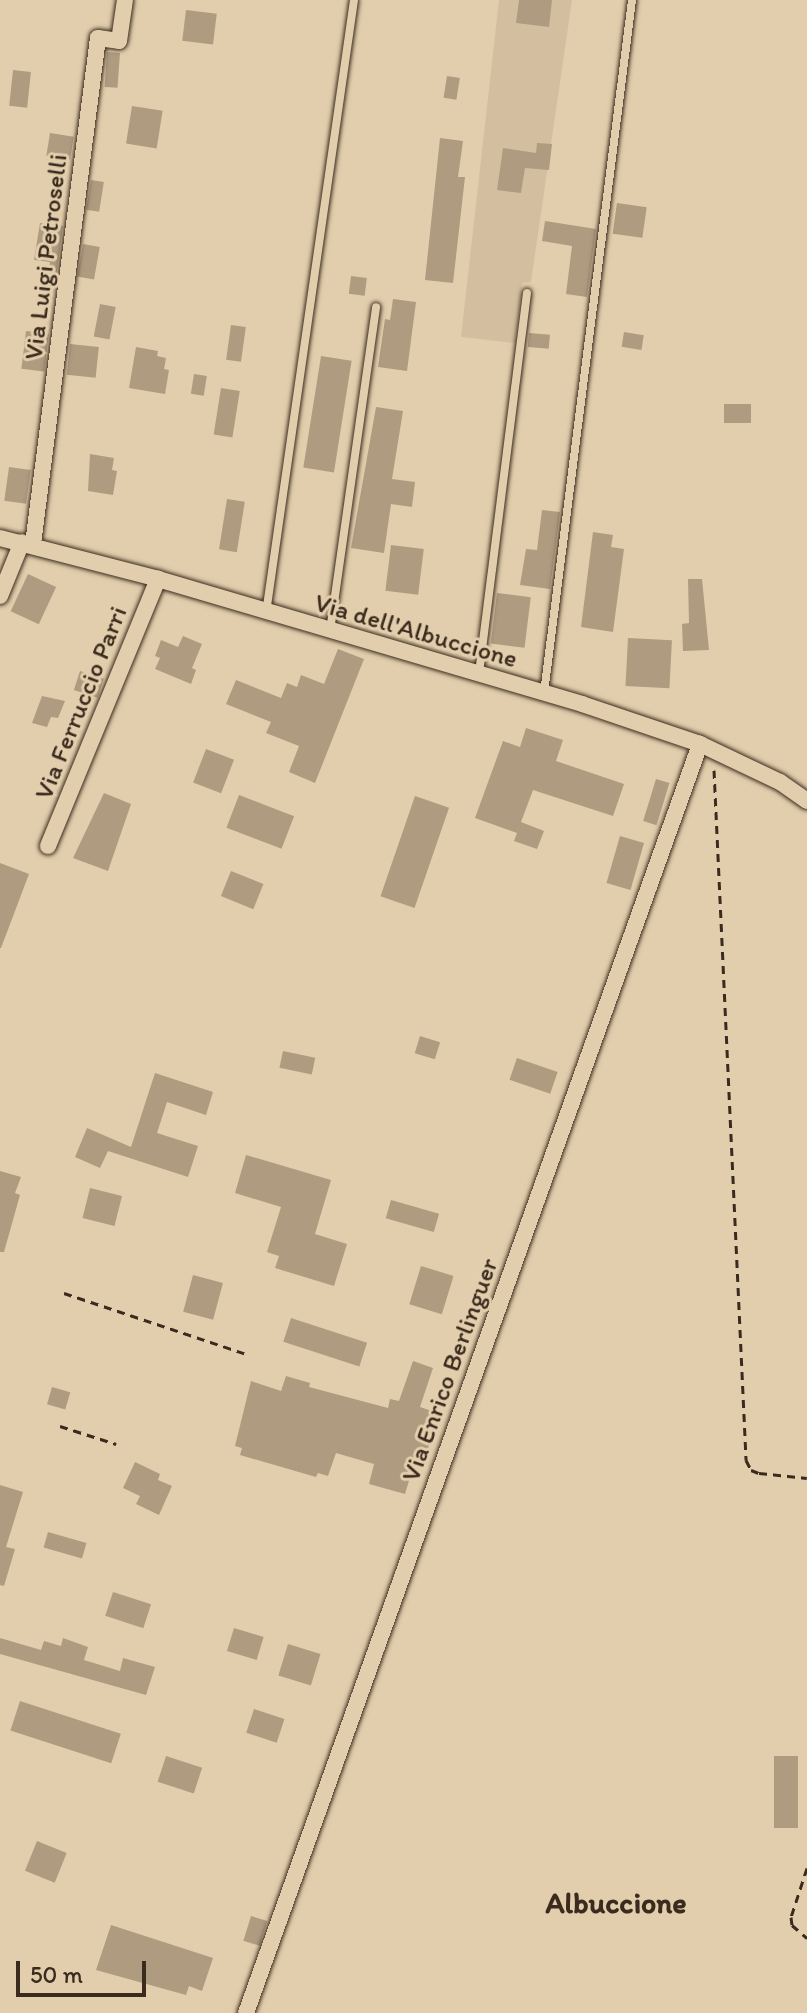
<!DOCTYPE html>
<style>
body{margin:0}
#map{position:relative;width:807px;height:2013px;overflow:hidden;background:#e2ceac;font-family:Itim,sans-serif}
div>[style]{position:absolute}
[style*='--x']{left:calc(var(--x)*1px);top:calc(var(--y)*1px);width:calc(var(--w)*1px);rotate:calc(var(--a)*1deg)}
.built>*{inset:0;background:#d3bf9f}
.building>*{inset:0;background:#af9b80;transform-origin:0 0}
.path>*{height:3px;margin-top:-1.5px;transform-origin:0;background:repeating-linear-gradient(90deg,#3b2a1e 0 8px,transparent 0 14px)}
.roads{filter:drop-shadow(0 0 2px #3b2a1e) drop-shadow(0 0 2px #3b2a1e)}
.lane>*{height:8px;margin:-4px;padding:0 4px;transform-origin:4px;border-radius:4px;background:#e2ceac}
.street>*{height:16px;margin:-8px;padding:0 8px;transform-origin:8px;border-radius:8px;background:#e2ceac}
span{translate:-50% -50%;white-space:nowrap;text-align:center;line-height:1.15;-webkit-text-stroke:6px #e2ceac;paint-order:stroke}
.street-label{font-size:26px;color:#3b2a1e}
.quarter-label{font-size:30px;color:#3b2a1e;font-weight:700}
.scale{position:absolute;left:16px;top:1961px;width:130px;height:36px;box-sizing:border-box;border:4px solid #3b2a1e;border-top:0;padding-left:10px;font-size:24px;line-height:28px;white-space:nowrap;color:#3b2a1e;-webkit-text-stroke:6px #e2ceac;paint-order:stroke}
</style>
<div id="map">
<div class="built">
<div style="clip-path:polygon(499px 0,572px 0,531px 282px,522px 283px,515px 343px,461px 337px)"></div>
</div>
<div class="building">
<div style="clip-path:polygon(519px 0,552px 0,549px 27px,516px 23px)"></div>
<div style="left:186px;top:10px;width:31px;height:31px;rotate:7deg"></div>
<div style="left:107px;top:52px;width:13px;height:35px;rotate:4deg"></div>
<div style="left:13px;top:70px;width:18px;height:36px;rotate:6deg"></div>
<div style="left:447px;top:76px;width:13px;height:22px;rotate:9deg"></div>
<div style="left:132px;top:106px;width:31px;height:38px;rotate:9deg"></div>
<div style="left:50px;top:133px;width:24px;height:23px;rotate:9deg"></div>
<div style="clip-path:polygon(440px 138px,463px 141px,458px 177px,465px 177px,453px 283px,425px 280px)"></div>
<div style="clip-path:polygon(537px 143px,552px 144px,549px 170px,525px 168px,521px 193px,497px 190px,503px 148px,536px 153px)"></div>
<div style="left:91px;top:180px;width:13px;height:30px;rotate:9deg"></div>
<div style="left:617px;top:203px;width:30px;height:31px;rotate:8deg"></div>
<div style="clip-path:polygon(545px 221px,596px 229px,587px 297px,566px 294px,572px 246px,542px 241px)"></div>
<div style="clip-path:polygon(40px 223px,63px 226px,56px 278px,48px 277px,50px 262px,34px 260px)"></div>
<div style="left:83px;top:244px;width:17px;height:33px;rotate:10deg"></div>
<div style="left:351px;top:276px;width:16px;height:18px;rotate:7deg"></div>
<div style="clip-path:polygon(393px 299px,416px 302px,407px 371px,378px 367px,385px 319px,390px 320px)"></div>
<div style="left:100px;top:304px;width:16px;height:33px;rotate:11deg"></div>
<div style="left:231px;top:325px;width:15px;height:35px;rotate:8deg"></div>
<div style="left:26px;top:331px;width:23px;height:38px;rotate:7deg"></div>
<div style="left:624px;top:332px;width:20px;height:15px;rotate:9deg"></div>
<div style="left:529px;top:333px;width:21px;height:14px;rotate:5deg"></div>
<div style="left:70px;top:344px;width:29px;height:31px;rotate:6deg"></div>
<div style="clip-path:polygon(136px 347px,158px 351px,157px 356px,166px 358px,164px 369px,169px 370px,165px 394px,129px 388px)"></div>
<div style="left:321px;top:356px;width:31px;height:113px;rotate:9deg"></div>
<div style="left:194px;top:374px;width:13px;height:20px;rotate:9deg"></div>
<div style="left:221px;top:388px;width:19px;height:47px;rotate:9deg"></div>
<div style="left:724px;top:404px;width:27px;height:19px"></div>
<div style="clip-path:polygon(376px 407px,403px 411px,392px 479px,415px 482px,412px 507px,391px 504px,384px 553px,351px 548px)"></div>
<div style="clip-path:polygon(90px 454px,114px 458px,112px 470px,117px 471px,113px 495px,88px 491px)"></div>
<div style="left:9px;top:467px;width:22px;height:34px;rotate:8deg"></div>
<div style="left:227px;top:499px;width:18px;height:51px;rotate:9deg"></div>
<div style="clip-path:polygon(542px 510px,560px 512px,550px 589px,520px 585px,526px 549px,537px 550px)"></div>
<div style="clip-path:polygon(593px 532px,613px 535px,611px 547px,624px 549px,613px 632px,581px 627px)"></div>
<div style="left:391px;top:545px;width:33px;height:46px;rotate:7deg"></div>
<div style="left:28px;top:574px;width:31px;height:41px;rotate:25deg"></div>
<div style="clip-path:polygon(688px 579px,702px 579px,709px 650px,683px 651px,682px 624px,689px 623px)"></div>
<div style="left:497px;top:593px;width:34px;height:51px;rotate:7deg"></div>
<div style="clip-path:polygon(183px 636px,202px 644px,192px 668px,196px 670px,191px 684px,155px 669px,160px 658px,155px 656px,161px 640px,178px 647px)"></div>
<div style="left:628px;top:638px;width:44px;height:48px;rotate:3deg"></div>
<div style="clip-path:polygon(338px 649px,364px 659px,315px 783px,289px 772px,299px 746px,266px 733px,271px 722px,226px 704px,236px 680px,281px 698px,287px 683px,297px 687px,301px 675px,324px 684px)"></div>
<div style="left:80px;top:671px;width:25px;height:20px;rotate:18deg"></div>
<div style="clip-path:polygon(42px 696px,65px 701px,58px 718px,51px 717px,47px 727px,32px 723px)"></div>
<div style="clip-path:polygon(526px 728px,563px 740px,556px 761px,624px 784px,613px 816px,533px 790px,521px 822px,544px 831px,537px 849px,514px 841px,517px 833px,475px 818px,503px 741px,520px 747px)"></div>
<div style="left:206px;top:749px;width:30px;height:36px;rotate:21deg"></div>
<div style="left:656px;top:779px;width:14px;height:44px;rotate:17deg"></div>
<div style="clip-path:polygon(104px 793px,131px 804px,108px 871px,73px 858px)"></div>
<div style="left:239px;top:795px;width:59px;height:35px;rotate:21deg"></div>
<div style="left:415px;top:796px;width:36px;height:106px;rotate:19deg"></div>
<div style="left:620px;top:836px;width:25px;height:49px;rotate:16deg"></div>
<div style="clip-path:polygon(0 863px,29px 874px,1px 948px,0 948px)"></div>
<div style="left:231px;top:871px;width:35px;height:27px;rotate:22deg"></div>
<div style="left:420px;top:1036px;width:21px;height:18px;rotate:17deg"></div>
<div style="left:283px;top:1051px;width:33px;height:17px;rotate:12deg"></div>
<div style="left:517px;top:1058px;width:43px;height:23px;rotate:19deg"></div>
<div style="clip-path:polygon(155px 1073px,213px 1092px,206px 1115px,167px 1102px,157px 1133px,198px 1146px,188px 1177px,108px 1151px,100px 1168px,75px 1157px,87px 1128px,131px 1147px)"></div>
<div style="clip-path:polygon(246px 1155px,331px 1180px,315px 1234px,347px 1244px,334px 1286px,275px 1268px,279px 1256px,267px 1252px,281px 1207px,235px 1193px)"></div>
<div style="clip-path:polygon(0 1171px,21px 1177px,15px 1193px,20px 1195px,4px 1252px,0 1252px)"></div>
<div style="left:90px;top:1188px;width:33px;height:31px;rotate:14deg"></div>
<div style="left:391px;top:1200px;width:50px;height:19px;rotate:16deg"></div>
<div style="left:421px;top:1266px;width:34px;height:40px;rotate:17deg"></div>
<div style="left:193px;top:1275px;width:31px;height:38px;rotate:15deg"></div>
<div style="left:291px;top:1318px;width:80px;height:25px;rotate:18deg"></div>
<div style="clip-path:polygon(413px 1361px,433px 1368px,420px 1407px,438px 1413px,423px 1467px,414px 1464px,405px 1494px,369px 1484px,374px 1464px,336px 1453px,328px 1476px,318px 1473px,316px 1477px,240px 1455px,242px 1448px,235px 1446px,251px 1381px,281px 1391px,286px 1376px,310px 1383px,309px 1387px,388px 1408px,390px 1399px,399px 1401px)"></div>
<div style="left:52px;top:1387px;width:19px;height:18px;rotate:16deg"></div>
<div style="clip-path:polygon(135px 1462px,160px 1474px,158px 1480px,172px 1486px,159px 1515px,136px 1504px,140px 1496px,123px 1488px)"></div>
<div style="clip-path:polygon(0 1485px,23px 1492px,6px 1547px,15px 1549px,4px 1586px,0 1585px)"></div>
<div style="left:48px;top:1532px;width:40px;height:16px;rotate:16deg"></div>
<div style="left:113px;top:1592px;width:40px;height:25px;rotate:18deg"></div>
<div style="left:234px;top:1628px;width:31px;height:24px;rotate:17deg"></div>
<div style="clip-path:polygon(0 1638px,41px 1650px,44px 1641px,61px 1646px,63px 1638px,88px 1647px,84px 1660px,120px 1671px,123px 1658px,155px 1667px,146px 1695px,0 1654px)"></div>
<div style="left:288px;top:1644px;width:34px;height:33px;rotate:17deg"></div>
<div style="left:20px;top:1701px;width:106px;height:31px;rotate:18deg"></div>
<div style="left:254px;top:1709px;width:32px;height:25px;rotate:18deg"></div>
<div style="left:166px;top:1756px;width:38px;height:27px;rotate:18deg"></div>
<div style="left:774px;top:1756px;width:24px;height:72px"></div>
<div style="left:37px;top:1841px;width:32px;height:32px;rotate:22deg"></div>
<div style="left:251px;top:1916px;width:17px;height:26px;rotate:17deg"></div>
<div style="clip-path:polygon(111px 1925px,213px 1958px,202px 1991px,189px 1986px,186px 1995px,96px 1970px)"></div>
</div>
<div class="path">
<div style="--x:714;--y:770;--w:691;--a:87.34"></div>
<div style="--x:746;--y:1460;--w:11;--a:63"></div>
<div style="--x:751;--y:1470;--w:9;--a:21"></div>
<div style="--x:759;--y:1473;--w:48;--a:5.9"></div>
<div style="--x:64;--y:1293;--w:195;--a:18.5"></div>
<div style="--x:60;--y:1426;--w:59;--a:17.8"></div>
<div style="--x:807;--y:1868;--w:52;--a:108.1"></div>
<div style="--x:791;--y:1917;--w:8;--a:83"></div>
<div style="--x:792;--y:1925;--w:20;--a:41"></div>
</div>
<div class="roads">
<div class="lane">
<div style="--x:266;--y:613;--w:619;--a:-81.83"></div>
<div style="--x:330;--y:631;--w:327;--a:-81.9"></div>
<div style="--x:479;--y:673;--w:383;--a:-82.8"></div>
<div style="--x:544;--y:693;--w:699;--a:-82.76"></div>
</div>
<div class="street">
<div style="--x:0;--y:538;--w:163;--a:14.5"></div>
<div style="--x:158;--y:579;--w:442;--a:16.4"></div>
<div style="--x:582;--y:704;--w:125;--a:18.7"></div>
<div style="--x:700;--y:744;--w:89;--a:25.4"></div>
<div style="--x:780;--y:782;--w:33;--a:35"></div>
<div style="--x:33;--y:544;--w:510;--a:-82.68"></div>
<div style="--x:98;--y:38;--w:21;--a:8"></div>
<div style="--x:119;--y:41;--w:41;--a:-81.7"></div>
<div style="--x:0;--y:596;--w:58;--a:-67.8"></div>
<div style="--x:48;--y:846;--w:289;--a:-67.6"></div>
<div style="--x:246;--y:2013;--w:1348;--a:-70.31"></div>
</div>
</div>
<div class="street-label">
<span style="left:46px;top:257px;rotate:-83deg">Via Luigi Petroselli</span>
<span style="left:416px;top:631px;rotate:16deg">Via dell'Albuccione</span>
<span style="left:81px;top:703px;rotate:-68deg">Via Ferruccio Parri</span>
<span style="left:450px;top:1370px;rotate:-70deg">Via Enrico Berlinguer</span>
</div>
<div class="quarter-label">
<span style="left:616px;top:1903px">Albuccione</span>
</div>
<div class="scale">50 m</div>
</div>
